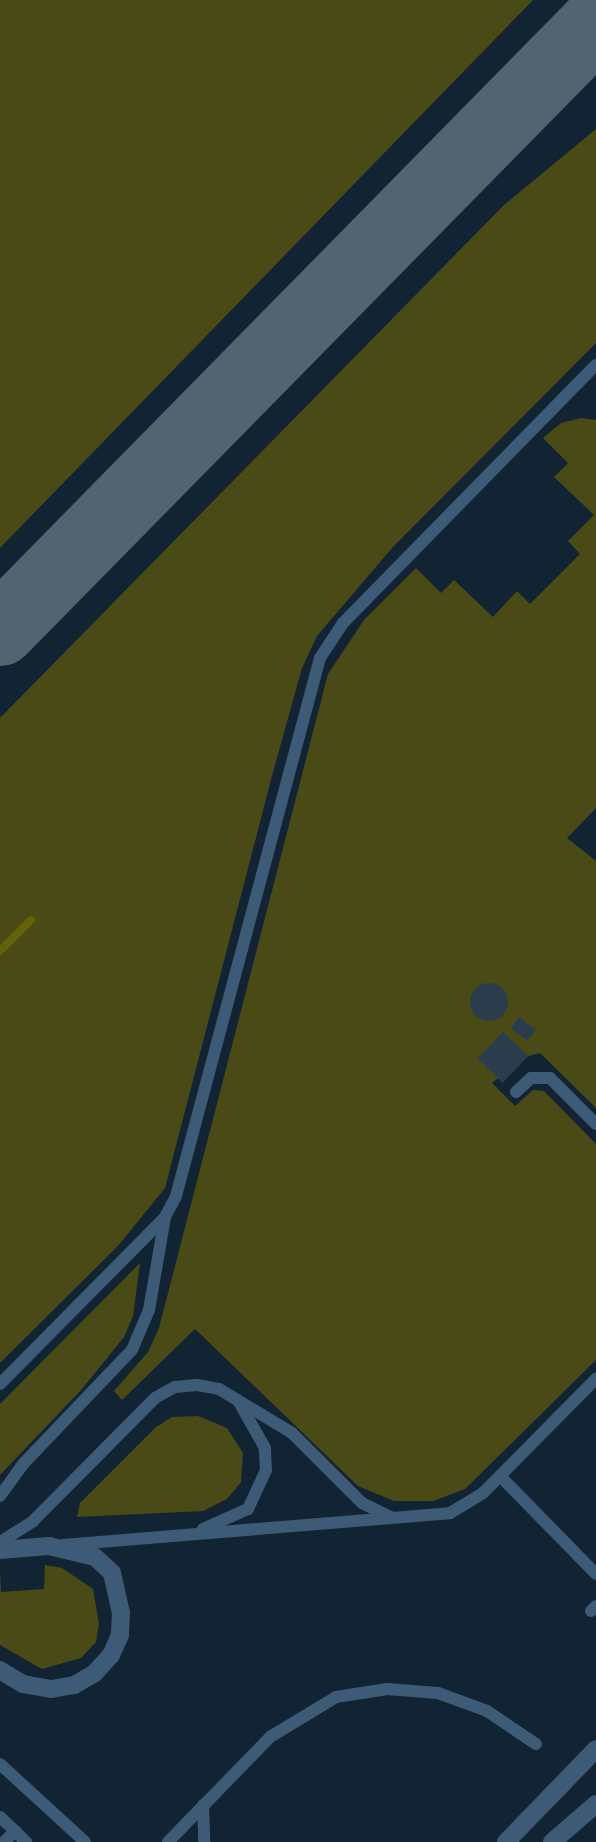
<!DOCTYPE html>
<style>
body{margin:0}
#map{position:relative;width:596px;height:1842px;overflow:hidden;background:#122433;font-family:Ubuntu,sans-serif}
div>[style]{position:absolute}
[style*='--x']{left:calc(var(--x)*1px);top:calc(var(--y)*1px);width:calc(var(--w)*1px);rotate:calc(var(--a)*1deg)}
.green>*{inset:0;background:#4a4a16}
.stream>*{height:8px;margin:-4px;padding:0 4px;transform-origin:4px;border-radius:4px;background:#636207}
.taxiway>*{height:72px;margin:-36px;padding:0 36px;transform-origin:36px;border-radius:36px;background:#536370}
.building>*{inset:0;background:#2b3d4d;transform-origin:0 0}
.round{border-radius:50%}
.service>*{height:12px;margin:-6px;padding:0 6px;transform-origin:6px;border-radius:6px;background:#3d5b76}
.minor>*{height:18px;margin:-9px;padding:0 9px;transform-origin:9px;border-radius:9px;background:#3d5b76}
.tertiary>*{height:18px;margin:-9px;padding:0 9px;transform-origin:9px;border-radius:9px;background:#3d5b76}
span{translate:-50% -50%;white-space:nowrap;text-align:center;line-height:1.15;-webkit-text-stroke:5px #060c13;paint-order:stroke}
</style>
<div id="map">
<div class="green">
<div style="clip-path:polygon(0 0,533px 0,0 548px)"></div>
<div style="clip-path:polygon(596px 129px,596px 343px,392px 548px,317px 636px,302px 668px,272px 776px,165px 1188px,118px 1246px,0 1363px,0 718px,504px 205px)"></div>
<div style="clip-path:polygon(581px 418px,596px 420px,596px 808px,567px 838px,596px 861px,596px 1108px,540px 1053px,528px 1056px,492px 1083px,515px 1106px,533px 1090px,544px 1091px,596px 1144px,596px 1360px,465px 1489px,433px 1501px,394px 1501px,358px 1486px,195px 1329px,122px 1400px,114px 1391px,148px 1352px,159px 1328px,328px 674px,364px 620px,416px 568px,441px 593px,454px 580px,493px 617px,517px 591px,530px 604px,580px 554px,568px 541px,594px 515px,554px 477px,568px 463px,543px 438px,561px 423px)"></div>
<div style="clip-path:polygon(140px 1263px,133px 1316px,124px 1337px,82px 1389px,0 1475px,0 1404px)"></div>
<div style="clip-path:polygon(198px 1416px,227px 1428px,243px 1453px,241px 1482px,227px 1499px,203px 1511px,77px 1517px,80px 1503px,156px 1427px,172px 1417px)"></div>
<div style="clip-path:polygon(45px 1565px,62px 1568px,93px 1589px,99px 1624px,96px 1642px,81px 1658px,42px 1669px,0 1645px,0 1571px,1px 1592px,44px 1589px)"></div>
</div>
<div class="stream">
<div style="--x:0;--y:951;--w:44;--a:-45"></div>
</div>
<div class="taxiway">
<div style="--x:0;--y:630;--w:850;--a:-45.48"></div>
</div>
<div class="building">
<div class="round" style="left:470px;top:983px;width:38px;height:38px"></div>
<div style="left:519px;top:1017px;width:21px;height:14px;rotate:37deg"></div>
<div style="left:503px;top:1032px;width:35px;height:37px;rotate:44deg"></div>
</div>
<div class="service">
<div style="--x:516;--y:1092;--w:21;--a:-43"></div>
<div style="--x:531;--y:1078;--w:19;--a:0"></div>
<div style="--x:550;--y:1078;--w:65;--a:45"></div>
<div style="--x:0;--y:1384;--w:235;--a:-45.3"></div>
<div style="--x:165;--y:1217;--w:24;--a:-62"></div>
<div style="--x:176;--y:1196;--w:557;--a:-75.02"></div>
<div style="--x:320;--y:658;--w:42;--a:-56.7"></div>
<div style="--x:343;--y:623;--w:361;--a:-45.6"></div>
<div style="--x:501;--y:1477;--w:136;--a:45.6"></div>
<div style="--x:0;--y:1496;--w:41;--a:-54"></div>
<div style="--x:24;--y:1463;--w:156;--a:-46.3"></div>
<div style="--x:132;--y:1350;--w:43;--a:-67"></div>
<div style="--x:149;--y:1310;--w:94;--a:-80.2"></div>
<div style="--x:203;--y:1529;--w:49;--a:-24"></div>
<div style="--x:248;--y:1509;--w:43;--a:-65.2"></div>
<div style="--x:266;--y:1470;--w:22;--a:-93"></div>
<div style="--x:265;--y:1448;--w:53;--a:-119.5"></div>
<div style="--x:0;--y:1542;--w:39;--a:-32"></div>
<div style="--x:33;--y:1521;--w:173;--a:-45.2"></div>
<div style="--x:155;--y:1398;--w:23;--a:-29"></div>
<div style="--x:175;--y:1387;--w:22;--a:-5"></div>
<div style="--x:197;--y:1385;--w:22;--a:10"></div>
<div style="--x:219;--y:1389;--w:85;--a:31.1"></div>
<div style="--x:292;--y:1433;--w:99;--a:45"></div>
<div style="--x:362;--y:1503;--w:32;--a:26"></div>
<div style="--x:63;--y:1545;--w:388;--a:-4.7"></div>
<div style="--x:450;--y:1513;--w:39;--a:-31"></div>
<div style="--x:483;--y:1493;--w:161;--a:-45.3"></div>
<div style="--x:591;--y:1611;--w:7;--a:-45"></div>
<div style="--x:0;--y:1764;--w:115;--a:42.5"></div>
<div style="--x:203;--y:1805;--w:37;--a:88"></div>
<div style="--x:0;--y:1817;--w:21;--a:43"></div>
<div style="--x:4;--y:1842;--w:16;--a:-45"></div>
<div style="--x:15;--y:1831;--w:16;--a:45"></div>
<div style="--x:168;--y:1842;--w:146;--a:-45.8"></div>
<div style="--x:270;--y:1737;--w:77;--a:-31.2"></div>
<div style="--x:336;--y:1697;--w:52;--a:-8.9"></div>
<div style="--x:387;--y:1689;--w:51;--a:4.5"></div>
<div style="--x:438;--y:1693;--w:52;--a:20.2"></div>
<div style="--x:487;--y:1711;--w:59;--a:34"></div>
</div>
<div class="minor">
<div style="--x:0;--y:1550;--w:49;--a:-4.7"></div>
<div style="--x:49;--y:1546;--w:47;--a:13.4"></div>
<div style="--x:95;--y:1557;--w:23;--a:43"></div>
<div style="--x:112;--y:1573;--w:41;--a:77.3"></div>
<div style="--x:121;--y:1613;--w:22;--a:93"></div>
<div style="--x:120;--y:1635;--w:22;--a:114"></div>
<div style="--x:111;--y:1655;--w:24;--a:132"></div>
<div style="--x:95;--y:1673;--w:24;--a:150"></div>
<div style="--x:74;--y:1685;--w:23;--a:170"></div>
<div style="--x:51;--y:1689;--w:28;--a:-170"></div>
<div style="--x:23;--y:1684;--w:27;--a:-149"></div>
<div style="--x:506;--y:1842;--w:129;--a:-45.9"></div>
</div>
<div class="tertiary">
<div style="--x:552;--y:1842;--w:58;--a:-40.8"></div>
</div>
</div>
